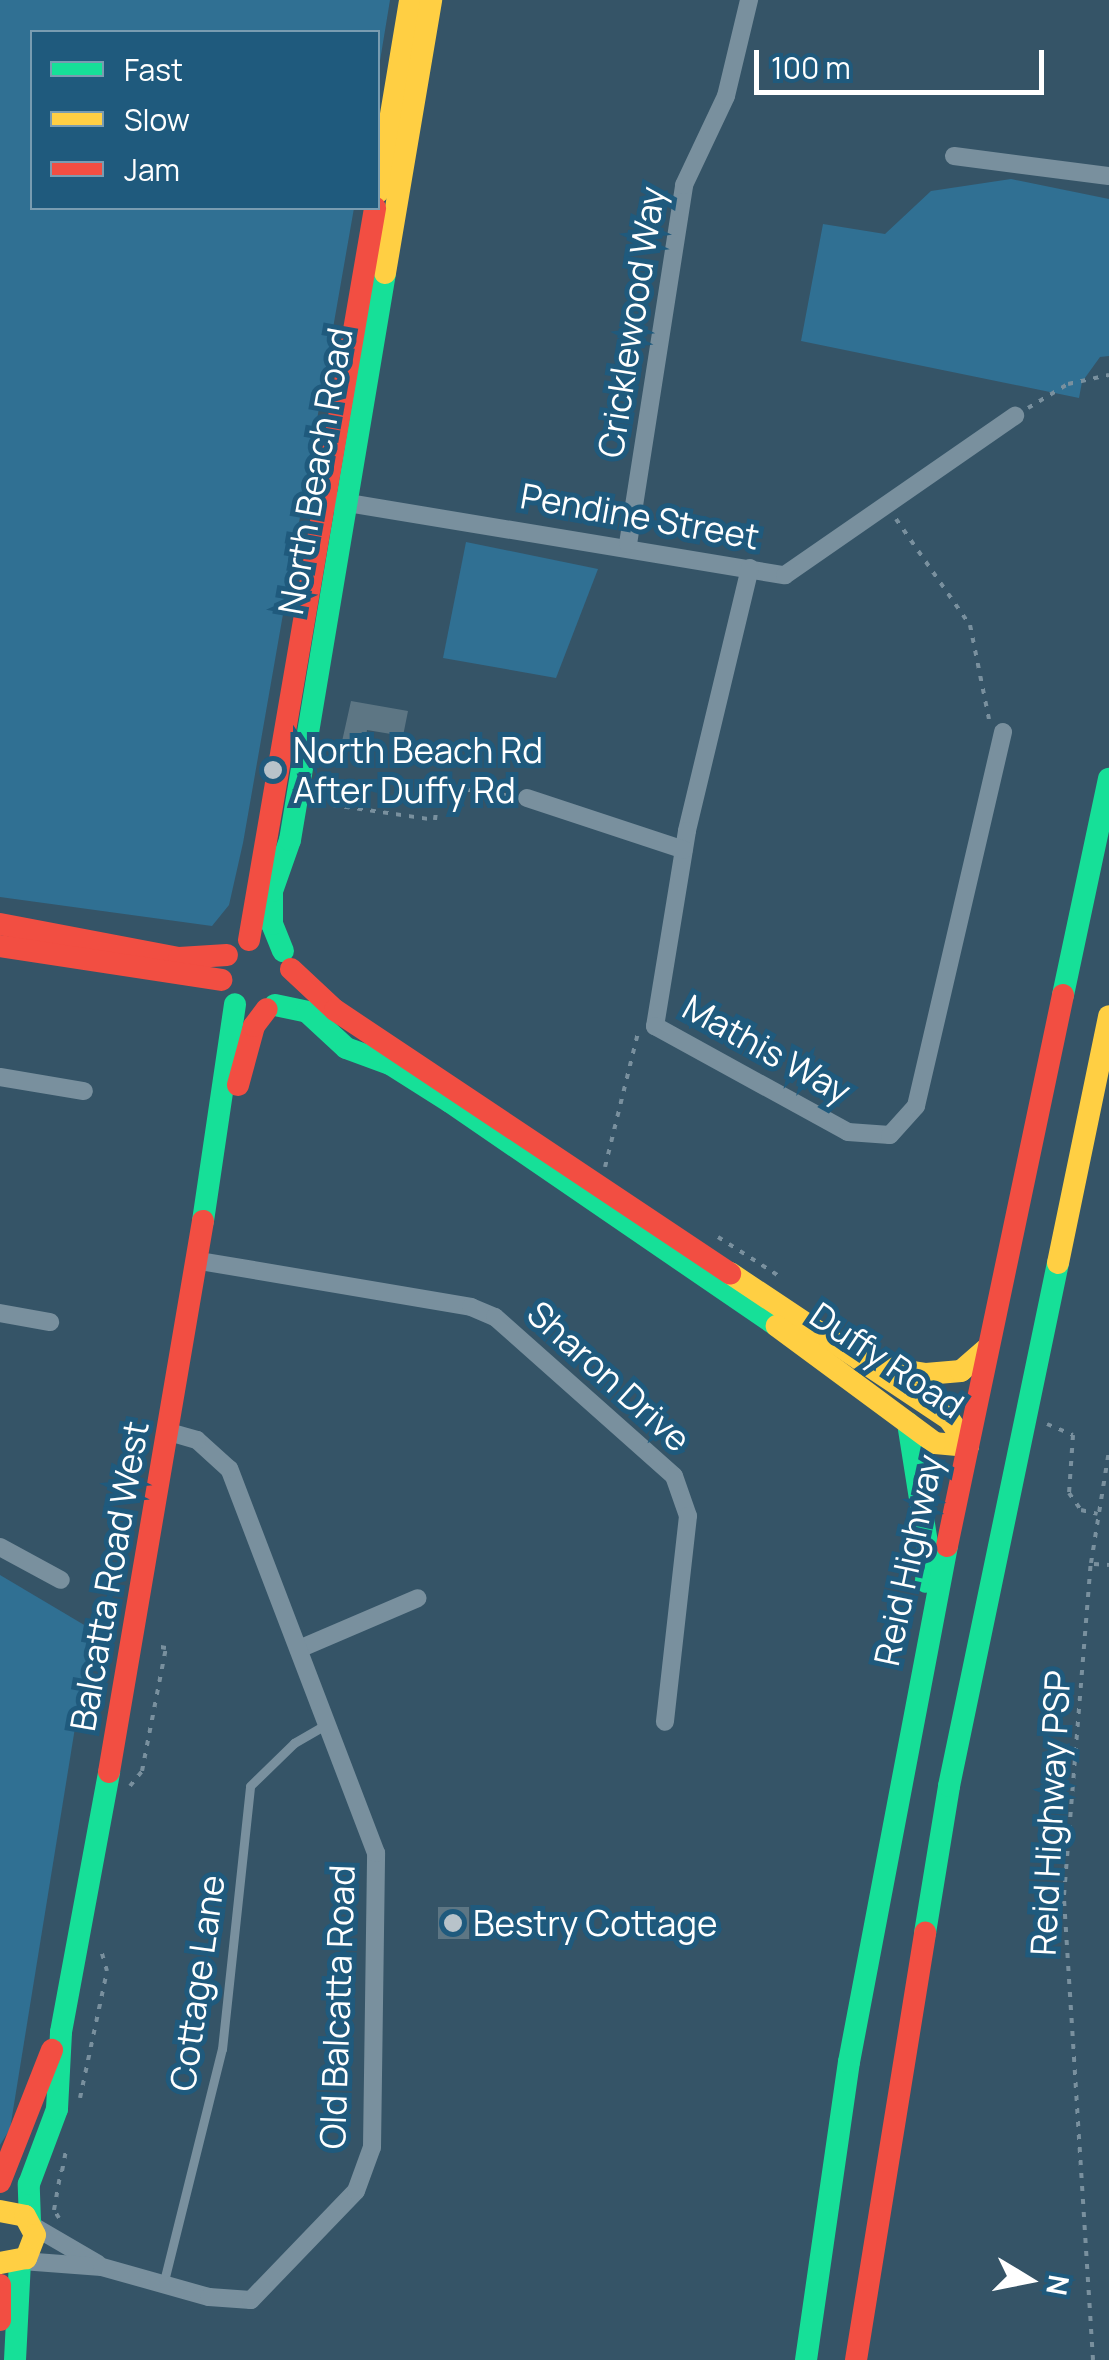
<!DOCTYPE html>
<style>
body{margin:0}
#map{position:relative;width:1109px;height:2360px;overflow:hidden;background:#355467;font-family:Manrope,sans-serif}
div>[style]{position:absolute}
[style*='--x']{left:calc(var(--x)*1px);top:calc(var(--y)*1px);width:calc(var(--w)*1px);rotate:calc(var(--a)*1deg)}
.green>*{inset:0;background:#307093}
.building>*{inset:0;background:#5d7684;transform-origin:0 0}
.path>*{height:4px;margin-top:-2px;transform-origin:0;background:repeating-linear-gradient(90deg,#79909e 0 5px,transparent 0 13px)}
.lane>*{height:9px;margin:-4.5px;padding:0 4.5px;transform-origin:4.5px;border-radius:4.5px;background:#79909e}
.street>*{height:18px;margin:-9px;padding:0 9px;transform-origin:9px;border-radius:9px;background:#79909e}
.fast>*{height:22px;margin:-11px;padding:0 11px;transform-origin:11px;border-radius:11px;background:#16e098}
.slow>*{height:22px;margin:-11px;padding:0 11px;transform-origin:11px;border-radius:11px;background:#ffcf43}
.jam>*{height:22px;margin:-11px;padding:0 11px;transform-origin:11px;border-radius:11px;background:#f24e42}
.dots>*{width:28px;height:28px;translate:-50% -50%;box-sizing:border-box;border:5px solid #1f5a7d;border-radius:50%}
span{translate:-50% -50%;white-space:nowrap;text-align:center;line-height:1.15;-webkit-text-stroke:10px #1f5a7d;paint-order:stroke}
.street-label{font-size:35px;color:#fff}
.poi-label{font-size:35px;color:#fff}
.left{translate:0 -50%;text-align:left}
.legend{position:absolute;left:30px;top:30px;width:350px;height:180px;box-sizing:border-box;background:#1f5a7d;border:2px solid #799cb1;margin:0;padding:12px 18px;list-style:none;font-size:30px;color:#fff}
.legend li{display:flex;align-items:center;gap:20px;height:50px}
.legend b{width:50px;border:2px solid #799cb1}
.north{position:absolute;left:979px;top:2230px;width:100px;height:100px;-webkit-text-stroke:8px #1f5a7d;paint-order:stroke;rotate:100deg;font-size:28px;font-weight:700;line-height:40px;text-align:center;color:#fff}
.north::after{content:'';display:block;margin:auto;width:35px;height:45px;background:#fff;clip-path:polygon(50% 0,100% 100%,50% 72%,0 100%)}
.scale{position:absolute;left:754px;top:50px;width:290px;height:45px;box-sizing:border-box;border:5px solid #fff;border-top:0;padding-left:12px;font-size:30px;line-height:35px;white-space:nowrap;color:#fff;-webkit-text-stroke:8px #1f5a7d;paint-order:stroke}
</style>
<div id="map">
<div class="green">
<div style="clip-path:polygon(0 0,390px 0,378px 73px,378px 32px,32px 32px,32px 208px,354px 208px,243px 843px,229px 905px,212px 926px,0 897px)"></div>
<div style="clip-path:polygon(1011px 179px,1109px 199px,1109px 356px,1100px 357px,1082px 382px,1079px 398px,801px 341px,823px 224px,885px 234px,931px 191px)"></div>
<div style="clip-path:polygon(466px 542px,598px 569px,556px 678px,443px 658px)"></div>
<div style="clip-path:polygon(0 1575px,91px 1629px,10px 2129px,0 2145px)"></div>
</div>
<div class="building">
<div style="clip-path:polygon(351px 701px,408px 711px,403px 736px,367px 730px,364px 750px,341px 746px)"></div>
<div style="left:438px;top:1907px;width:31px;height:32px"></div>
</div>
<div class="path">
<div style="--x:1028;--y:408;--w:47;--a:-31"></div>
<div style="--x:1068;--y:384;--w:42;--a:-12.4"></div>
<div style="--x:896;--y:519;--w:129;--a:55.1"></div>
<div style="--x:970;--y:625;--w:96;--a:78.6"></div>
<div style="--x:319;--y:803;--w:117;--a:8.3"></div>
<div style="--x:435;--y:820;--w:34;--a:-83"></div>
<div style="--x:439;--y:786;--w:74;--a:7.8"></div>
<div style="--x:605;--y:1167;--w:138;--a:-76.2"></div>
<div style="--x:718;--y:1237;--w:76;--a:32.6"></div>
<div style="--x:1047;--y:1424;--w:28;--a:23"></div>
<div style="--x:1073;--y:1435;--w:58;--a:93.9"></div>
<div style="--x:1069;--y:1493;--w:21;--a:55"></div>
<div style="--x:1081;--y:1510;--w:17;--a:13"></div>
<div style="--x:1094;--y:1564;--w:15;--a:4"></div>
<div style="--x:130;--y:1786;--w:19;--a:-51"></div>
<div style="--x:142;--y:1771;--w:125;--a:-79"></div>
<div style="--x:166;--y:1648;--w:11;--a:-170"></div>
<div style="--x:80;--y:2098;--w:130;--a:-78"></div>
<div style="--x:107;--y:1971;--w:25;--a:-106"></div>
<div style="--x:62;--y:2171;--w:20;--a:-79"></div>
<div style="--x:59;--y:2218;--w:9;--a:-122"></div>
<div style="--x:54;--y:2210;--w:40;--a:-80"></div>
<div style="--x:1093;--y:2360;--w:466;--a:-93.6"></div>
<div style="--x:1064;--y:1895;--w:333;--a:-85.4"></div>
<div style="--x:1091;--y:1563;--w:114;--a:-80.9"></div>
</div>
<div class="lane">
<div style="--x:163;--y:2285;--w:243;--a:-76"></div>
<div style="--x:222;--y:2049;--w:264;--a:-83.9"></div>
<div style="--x:250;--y:1786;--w:62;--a:-44.3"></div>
<div style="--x:294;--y:1743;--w:38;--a:-30"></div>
</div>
<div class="street">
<div style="--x:954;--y:156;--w:156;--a:7.4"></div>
<div style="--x:336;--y:501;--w:455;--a:9.4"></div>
<div style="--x:785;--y:575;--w:280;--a:-34.7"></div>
<div style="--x:628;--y:544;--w:363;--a:-81.1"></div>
<div style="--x:684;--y:185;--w:98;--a:-64.7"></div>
<div style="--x:726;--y:96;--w:99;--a:-76.5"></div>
<div style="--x:750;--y:568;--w:270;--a:103.5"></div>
<div style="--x:687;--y:831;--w:198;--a:99.3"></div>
<div style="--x:655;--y:1026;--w:220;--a:28.8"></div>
<div style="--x:848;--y:1132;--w:42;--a:4.1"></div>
<div style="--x:890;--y:1135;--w:39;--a:-48"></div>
<div style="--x:916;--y:1106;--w:384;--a:-76.9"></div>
<div style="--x:527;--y:798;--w:165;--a:18.3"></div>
<div style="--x:0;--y:1077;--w:85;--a:9.5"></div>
<div style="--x:200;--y:1261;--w:275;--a:9.6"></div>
<div style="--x:471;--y:1307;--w:26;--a:23"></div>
<div style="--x:495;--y:1317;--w:239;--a:41.6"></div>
<div style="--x:674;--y:1476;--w:42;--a:70.7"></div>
<div style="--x:688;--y:1516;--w:207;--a:96.4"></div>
<div style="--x:0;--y:1313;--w:51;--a:10.2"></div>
<div style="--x:0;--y:1547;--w:69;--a:28.4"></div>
<div style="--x:299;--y:1649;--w:129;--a:-23.2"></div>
<div style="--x:33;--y:2226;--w:75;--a:30.3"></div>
<div style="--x:22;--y:2261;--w:80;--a:4.3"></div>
<div style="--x:102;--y:2267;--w:111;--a:15.7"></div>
<div style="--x:209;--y:2297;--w:42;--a:4.1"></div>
<div style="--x:251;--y:2300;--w:151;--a:-46.1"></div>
<div style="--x:356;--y:2191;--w:47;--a:-70"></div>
<div style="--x:372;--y:2147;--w:294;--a:-89.2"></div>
<div style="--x:376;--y:1853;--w:411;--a:-110.9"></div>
<div style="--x:229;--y:1469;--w:43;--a:-137.8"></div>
<div style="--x:197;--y:1440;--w:26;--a:-164"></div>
</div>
<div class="fast">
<div style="--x:283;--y:951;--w:29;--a:-112"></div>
<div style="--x:272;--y:924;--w:33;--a:-90"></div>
<div style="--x:272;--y:891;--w:54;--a:-70.6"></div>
<div style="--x:290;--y:840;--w:575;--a:-80.49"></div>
<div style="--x:1063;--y:995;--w:221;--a:-78"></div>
<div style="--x:275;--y:1005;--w:33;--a:12"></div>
<div style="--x:307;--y:1012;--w:53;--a:42.7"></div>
<div style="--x:346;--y:1048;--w:47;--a:20"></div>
<div style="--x:390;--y:1064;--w:71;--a:32.3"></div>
<div style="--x:450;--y:1102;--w:396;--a:34.4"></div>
<div style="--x:203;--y:1221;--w:219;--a:-81.6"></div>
<div style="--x:908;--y:1423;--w:135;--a:81"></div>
<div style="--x:929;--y:1556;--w:26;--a:97"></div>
<div style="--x:925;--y:1933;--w:149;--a:-80.7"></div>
<div style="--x:949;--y:1786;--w:534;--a:-78.23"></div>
<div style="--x:30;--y:2222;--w:38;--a:-92"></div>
<div style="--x:29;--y:2184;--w:80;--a:-69.5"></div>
<div style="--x:57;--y:2109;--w:77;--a:-87"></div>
<div style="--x:61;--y:2032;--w:264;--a:-79.5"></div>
<div style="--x:15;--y:2360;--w:98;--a:-87.1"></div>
<div style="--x:806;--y:2360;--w:301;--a:-81.8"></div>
<div style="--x:849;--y:2062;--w:525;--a:-79.25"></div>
</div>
<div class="slow">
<div style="--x:378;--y:192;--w:195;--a:-80.5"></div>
<div style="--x:385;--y:273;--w:277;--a:-80.4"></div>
<div style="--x:1058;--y:1263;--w:252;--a:-78.3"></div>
<div style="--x:730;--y:1273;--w:263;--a:33.7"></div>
<div style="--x:949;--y:1419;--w:33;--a:55"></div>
<div style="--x:968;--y:1446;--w:33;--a:-175"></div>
<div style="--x:935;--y:1443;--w:197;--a:-143.5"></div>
<div style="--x:875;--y:1366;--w:52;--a:8.9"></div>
<div style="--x:926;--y:1374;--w:35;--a:-5"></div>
<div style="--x:961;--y:1371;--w:35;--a:-41"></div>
<div style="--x:0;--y:2211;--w:25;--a:11"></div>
<div style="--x:25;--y:2216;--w:21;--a:62"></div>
<div style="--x:35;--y:2235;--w:25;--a:111"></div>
<div style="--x:26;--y:2258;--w:26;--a:169"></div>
</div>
<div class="jam">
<div style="--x:0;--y:924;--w:182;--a:10.8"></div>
<div style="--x:179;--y:958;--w:48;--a:-3.6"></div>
<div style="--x:249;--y:940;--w:743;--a:-80.23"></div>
<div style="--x:0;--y:946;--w:224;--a:8.7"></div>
<div style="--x:291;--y:969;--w:60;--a:43"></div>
<div style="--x:335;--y:1010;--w:475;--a:33.7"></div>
<div style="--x:238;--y:1085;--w:61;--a:-74.8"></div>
<div style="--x:254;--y:1026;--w:21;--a:-53"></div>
<div style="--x:947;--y:1546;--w:563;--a:-78.11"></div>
<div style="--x:109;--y:1772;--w:559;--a:-80.32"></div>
<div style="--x:0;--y:2182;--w:142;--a:-68.5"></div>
<div style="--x:0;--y:2285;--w:35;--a:90"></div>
<div style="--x:856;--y:2360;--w:433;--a:-80.8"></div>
</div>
<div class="dots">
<div style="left:273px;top:770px;background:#b8c3ca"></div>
<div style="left:453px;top:1923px;background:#b8c3ca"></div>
</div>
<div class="street-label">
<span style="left:631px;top:322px;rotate:-81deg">Cricklewood Way</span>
<span style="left:315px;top:471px;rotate:-80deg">North Beach Road</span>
<span style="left:640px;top:516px;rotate:10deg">Pendine Street</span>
<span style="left:767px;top:1049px;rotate:29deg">Mathis Way</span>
<span style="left:887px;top:1360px;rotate:34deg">Duffy Road</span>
<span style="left:609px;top:1376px;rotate:42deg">Sharon Drive</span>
<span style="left:908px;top:1560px;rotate:-78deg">Reid Highway</span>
<span style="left:109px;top:1576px;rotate:-80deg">Balcatta Road West</span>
<span style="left:1050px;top:1813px;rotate:-87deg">Reid Highway PSP</span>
<span style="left:197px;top:1983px;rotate:-82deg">Cottage Lane</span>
<span style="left:337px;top:2007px;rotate:-88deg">Old Balcatta Road</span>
</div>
<div class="poi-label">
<span class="left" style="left:293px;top:770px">North Beach Rd<br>After Duffy Rd</span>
<span class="left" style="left:473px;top:1923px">Bestry Cottage</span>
</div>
<ul class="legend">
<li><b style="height:12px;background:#16e098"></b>Fast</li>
<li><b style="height:12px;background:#ffcf43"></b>Slow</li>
<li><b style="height:12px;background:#f24e42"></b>Jam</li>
</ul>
<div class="north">N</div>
<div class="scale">100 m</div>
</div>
